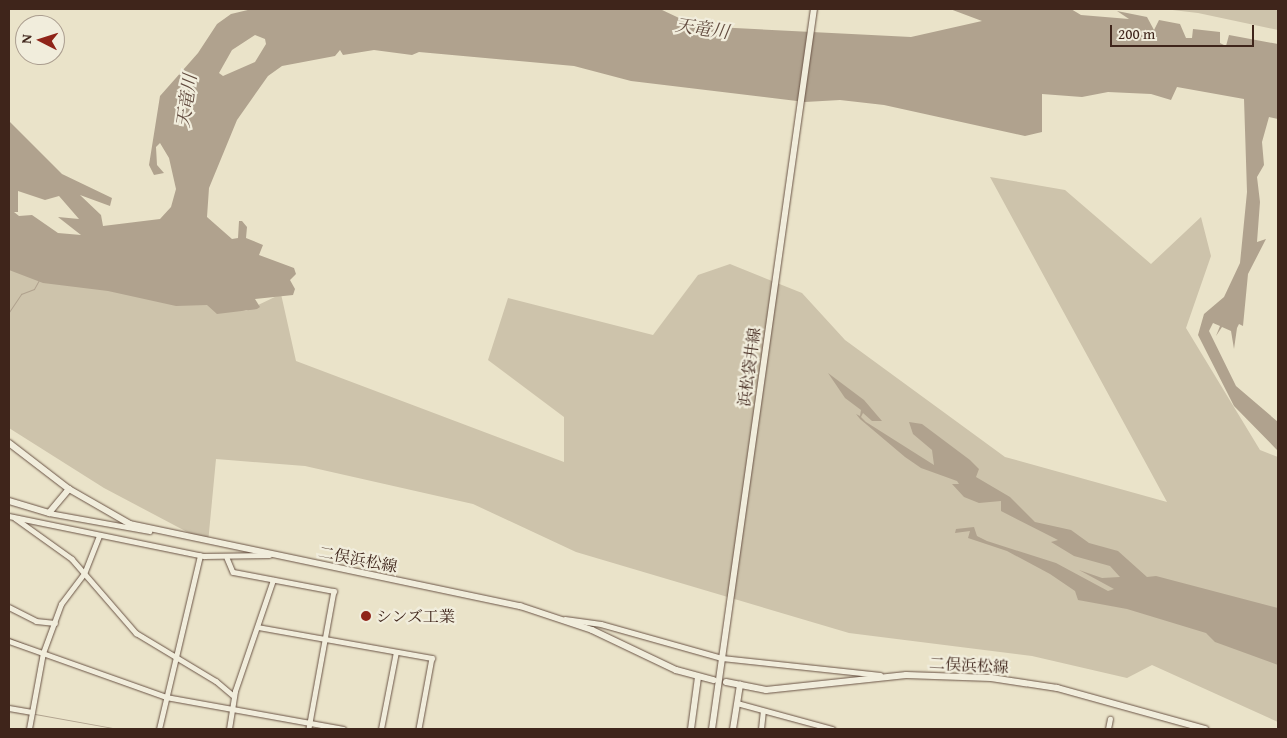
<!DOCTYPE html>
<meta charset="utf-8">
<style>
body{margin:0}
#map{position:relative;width:1287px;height:738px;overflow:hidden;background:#eae3c9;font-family:"Gentium Book Plus","Noto Serif JP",serif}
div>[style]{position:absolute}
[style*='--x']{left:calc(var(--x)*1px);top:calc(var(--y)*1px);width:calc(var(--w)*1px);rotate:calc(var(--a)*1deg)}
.green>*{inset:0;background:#cdc3ab}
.water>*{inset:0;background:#b0a28e}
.stream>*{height:1px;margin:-0.5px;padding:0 0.5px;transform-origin:0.5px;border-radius:0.5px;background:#b0a28e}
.roads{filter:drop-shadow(0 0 1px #6a5446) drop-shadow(0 0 1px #6a5446)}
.minor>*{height:4.5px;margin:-2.25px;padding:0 2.25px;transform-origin:2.25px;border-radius:2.25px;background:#f1eddc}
.tertiary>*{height:5.5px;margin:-2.75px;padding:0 2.75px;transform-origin:2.75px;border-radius:2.75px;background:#f1eddc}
.secondary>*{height:6px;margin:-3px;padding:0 3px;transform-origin:3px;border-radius:3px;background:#f1eddc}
.dots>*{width:14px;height:14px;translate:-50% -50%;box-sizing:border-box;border:2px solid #f1eddc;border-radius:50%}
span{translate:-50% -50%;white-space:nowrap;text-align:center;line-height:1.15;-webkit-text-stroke:4.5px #f1eddc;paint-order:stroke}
.street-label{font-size:16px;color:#3f251b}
.poi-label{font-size:16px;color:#3f251b}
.left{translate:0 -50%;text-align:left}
.water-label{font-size:18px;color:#614a3e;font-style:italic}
.frame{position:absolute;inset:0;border:10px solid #3f251b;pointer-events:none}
.north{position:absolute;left:15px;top:15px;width:50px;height:50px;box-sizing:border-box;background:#f1eddc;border:1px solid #aa9d8f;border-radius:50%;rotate:275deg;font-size:14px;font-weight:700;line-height:20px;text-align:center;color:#3f251b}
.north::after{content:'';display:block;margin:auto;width:18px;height:22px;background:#8f2418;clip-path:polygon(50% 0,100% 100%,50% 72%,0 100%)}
.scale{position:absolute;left:1110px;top:25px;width:144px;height:22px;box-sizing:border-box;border:2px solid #3f251b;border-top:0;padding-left:6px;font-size:15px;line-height:18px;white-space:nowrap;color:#3f251b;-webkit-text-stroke:4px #f1eddc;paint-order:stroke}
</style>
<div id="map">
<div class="green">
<div style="clip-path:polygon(1164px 9px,1278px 9px,1278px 30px,1198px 13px)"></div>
<div style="clip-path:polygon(990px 177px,1065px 190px,1151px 264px,1201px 217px,1211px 256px,1186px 328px,1260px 450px,1278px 457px,1278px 722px,1152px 665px,1127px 678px,1032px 656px,849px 633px,576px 552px,473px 504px,305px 466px,216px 459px,208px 543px,104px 488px,9px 428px,9px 266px,246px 311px,281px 294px,296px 361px,564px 462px,564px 417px,488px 360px,508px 298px,653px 335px,698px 275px,730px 264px,802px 293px,845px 340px,1005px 457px,1167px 502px)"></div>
</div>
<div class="water">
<div style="clip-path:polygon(evenodd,252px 9px,660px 9px,696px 26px,911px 37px,982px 21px,950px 9px,1071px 9px,1081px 15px,1129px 19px,1117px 11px,1147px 17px,1154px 30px,1159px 20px,1180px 24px,1186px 38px,1192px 38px,1193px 29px,1220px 32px,1220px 43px,1226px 46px,1229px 35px,1278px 44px,1278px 119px,1269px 117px,1262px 142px,1264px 165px,1257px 177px,1260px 202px,1257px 242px,1266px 239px,1248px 274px,1243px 326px,1239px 324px,1237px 328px,1234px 349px,1231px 331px,1222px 327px,1216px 336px,1220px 326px,1213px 323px,1209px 331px,1236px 386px,1278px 422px,1278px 451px,1234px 406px,1198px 335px,1204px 314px,1224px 297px,1240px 263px,1247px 192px,1244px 99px,1177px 87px,1171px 100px,1151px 94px,1108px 92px,1082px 97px,1042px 94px,1042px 132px,1025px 136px,884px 105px,840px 100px,805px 102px,631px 81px,574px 66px,419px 52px,412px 55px,374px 50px,343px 55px,340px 50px,335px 56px,282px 66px,268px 76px,237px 120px,209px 188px,207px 217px,232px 239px,238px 238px,239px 221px,242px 221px,247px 227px,246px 238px,263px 245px,259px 255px,294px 268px,296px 274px,290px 280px,295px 289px,293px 295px,255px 299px,260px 307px,257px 309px,217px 314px,207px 305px,176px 306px,108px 291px,43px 283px,9px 270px,9px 121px,62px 174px,112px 198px,110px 206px,80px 195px,101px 215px,103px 226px,160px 219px,171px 207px,176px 189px,169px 158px,160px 143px,156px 147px,157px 165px,164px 173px,154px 175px,149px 165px,160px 96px,198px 53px,217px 24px,231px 14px,252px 9px,255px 35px,265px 39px,266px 44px,255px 62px,223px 76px,219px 73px,232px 50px,255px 35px,252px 9px,18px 191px,45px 200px,59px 196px,79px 219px,58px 217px,81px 235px,58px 233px,32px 215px,19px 216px,14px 212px,18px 212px,18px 191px)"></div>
<div style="clip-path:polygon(828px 373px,864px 400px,882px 421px,872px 421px,863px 413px,861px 417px,866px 422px,934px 465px,932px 450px,913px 434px,909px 422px,922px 424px,970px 460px,979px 469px,976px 477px,1010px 497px,1035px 522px,1071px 530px,1089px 543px,1118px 551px,1147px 577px,1156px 576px,1278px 608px,1278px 665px,1215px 642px,1206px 633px,1127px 609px,1078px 600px,1075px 591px,1050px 574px,1007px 551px,968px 538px,970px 531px,955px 533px,956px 529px,974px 527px,977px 536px,987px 541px,1056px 563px,1108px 591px,1114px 589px,1079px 570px,1102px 578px,1120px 577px,1110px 566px,1074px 556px,1051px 542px,1058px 540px,1001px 511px,1001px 501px,979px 503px,964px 497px,952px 484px,959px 484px,957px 481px,921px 468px,905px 457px,860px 419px,856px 414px,860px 416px,861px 410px,845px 398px)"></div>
</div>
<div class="stream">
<div style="--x:9;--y:312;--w:22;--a:-56"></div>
<div style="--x:21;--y:294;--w:14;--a:-21"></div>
<div style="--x:34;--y:289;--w:10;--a:-61"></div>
<div style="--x:9;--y:638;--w:22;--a:22"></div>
<div style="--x:39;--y:662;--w:7;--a:-82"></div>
<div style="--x:35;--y:714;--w:84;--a:10.2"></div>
</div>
<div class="roads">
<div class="minor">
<div style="--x:49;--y:513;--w:102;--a:10.2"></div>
<div style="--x:9;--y:516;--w:199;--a:11.6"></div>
<div style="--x:204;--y:556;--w:65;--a:-0.9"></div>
<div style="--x:15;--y:518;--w:70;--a:35.7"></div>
<div style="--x:72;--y:559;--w:98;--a:49.1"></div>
<div style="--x:136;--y:633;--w:93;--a:31"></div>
<div style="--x:216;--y:681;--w:23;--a:40"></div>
<div style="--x:227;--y:558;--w:15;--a:67"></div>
<div style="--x:233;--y:572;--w:103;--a:10.7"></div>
<div style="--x:334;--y:591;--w:140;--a:100.3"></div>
<div style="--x:9;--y:607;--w:30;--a:27"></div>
<div style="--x:36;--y:621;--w:19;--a:6"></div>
<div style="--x:565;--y:619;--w:36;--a:8"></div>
<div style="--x:601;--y:624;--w:126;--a:15.7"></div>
<div style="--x:722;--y:658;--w:159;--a:6.1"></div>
<div style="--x:258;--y:627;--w:177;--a:10.1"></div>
<div style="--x:432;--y:658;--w:72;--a:100.4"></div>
<div style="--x:9;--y:641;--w:167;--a:19.6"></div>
<div style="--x:166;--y:697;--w:180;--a:10.2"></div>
<div style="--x:737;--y:703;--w:99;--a:15.2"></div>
<div style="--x:9;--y:708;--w:23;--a:10"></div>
<div style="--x:29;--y:729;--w:77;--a:-79.6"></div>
<div style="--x:43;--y:653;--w:52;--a:-69.8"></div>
<div style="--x:61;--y:604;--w:38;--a:-53"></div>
<div style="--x:84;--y:574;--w:41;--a:-68.5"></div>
<div style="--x:159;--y:729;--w:178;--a:-76.7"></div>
<div style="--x:229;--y:729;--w:38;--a:-81"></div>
<div style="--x:235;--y:691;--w:117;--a:-71.1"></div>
<div style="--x:381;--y:729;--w:78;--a:-79"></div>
<div style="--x:761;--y:729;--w:18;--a:-84"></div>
<div style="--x:1108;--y:729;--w:10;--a:-79"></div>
</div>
<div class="tertiary">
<div style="--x:9;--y:501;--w:42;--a:16.7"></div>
<div style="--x:49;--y:513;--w:31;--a:-50"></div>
</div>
<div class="secondary">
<div style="--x:9;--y:443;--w:76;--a:37.5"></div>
<div style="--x:69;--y:489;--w:70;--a:29.8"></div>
<div style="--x:130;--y:524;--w:399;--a:11.9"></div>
<div style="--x:520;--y:606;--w:76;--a:18.4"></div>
<div style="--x:592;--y:630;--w:93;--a:25.5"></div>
<div style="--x:676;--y:670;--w:39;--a:15"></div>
<div style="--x:726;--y:682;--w:41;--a:11.3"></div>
<div style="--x:766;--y:690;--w:141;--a:-6.1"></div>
<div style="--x:906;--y:675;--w:85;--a:2"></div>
<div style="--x:991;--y:678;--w:67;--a:8.6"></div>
<div style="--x:1057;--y:688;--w:154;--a:15.5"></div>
<div style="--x:691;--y:729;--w:52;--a:-82.3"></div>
<div style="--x:712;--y:729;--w:727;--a:-81.94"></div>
<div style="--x:733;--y:729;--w:45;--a:-81"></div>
</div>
</div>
<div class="dots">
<div style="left:366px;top:616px;background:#8f2418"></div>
</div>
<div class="street-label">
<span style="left:749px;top:367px;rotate:-82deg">浜松袋井線</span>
<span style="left:358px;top:559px;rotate:11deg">二俣浜松線</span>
<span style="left:969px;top:665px;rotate:3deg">二俣浜松線</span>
</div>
<div class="poi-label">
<span class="left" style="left:376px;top:616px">シンズ工業</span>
</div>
<div class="water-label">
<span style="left:702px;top:29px;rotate:8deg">天竜川</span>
<span style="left:187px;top:101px;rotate:-82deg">天竜川</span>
</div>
<div class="frame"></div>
<div class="north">N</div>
<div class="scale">200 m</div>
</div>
